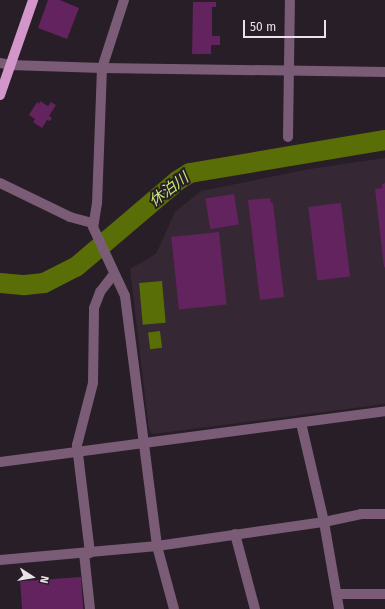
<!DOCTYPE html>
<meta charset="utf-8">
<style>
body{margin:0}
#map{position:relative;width:385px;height:609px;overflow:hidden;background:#281e27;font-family:"Fira Sans","Noto Sans JP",sans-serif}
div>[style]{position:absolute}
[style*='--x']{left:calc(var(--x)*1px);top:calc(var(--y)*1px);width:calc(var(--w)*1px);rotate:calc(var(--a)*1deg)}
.built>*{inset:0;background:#362734}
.water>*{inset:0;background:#596e07;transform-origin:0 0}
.river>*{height:20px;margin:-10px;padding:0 10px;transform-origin:10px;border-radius:10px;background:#596e07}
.building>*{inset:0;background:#63235e;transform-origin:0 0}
.minor>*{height:10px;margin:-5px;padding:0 5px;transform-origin:5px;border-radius:5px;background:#7a5c76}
.major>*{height:10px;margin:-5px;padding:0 5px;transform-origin:5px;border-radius:5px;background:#d396cb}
span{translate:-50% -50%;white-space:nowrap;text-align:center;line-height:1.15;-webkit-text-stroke:4px #281e27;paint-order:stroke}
.water-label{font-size:15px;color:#c8e973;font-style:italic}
.north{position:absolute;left:12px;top:557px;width:40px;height:40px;-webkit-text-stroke:3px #281e27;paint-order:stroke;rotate:102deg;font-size:11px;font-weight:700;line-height:16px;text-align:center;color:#e9e2e7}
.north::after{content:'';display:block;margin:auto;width:14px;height:18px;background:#e9e2e7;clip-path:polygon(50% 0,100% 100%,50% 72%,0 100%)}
.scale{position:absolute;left:243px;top:20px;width:83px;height:18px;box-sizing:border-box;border:2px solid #e9e2e7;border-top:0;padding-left:5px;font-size:12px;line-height:14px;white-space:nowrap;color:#e9e2e7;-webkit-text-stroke:3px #281e27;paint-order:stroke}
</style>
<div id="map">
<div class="built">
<div style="clip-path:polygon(385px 158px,385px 404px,153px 434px,149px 430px,130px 269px,156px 254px,175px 212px,201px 191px,310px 169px)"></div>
</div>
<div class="water">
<div style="left:162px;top:281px;width:42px;height:23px;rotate:85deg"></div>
<div style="left:160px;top:331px;width:17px;height:12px;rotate:83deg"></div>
</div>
<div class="river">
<div style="--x:0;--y:283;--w:25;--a:5"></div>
<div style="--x:25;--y:285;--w:19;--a:-6"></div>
<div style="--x:44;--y:283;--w:36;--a:-27"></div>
<div style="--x:76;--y:267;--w:133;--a:-40.4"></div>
<div style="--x:177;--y:181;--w:15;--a:-32"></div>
<div style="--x:190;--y:173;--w:198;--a:-9.6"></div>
</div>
<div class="building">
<div style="clip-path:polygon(48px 0,60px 0,79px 8px,67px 39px,38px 28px)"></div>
<div style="clip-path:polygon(193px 2px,216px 2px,216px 7px,212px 7px,212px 36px,220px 36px,220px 45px,211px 45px,211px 54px,192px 54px)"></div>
<div style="clip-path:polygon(40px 101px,48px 106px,51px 102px,56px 105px,49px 116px,52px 118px,50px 121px,47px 120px,42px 128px,33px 122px,35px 119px,29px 115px,37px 102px,39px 104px)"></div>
<div style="clip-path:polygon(385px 183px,385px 267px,384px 267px,375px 189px,382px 188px,382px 184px)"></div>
<div style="left:234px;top:194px;width:31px;height:29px;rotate:81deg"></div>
<div style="clip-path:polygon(270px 198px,271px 203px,273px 203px,284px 297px,260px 300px,248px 200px)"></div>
<div style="left:341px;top:203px;width:74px;height:33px;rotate:83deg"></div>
<div style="left:219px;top:232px;width:73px;height:48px;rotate:84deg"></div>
<div style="left:81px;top:577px;width:32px;height:61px;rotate:86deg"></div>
</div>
<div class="minor">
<div style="--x:124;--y:0;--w:71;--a:107.9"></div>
<div style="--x:102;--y:68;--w:135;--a:92.1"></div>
<div style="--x:97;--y:203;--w:24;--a:99"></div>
<div style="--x:93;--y:227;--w:76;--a:65.1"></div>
<div style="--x:125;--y:296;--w:252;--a:82.7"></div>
<div style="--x:157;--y:546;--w:65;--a:74.9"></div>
<div style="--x:0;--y:63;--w:10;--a:11"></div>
<div style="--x:10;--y:65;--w:92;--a:1.9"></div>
<div style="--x:102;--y:68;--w:283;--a:0.8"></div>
<div style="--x:288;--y:137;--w:137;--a:-89.2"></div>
<div style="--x:0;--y:183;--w:78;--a:25.9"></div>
<div style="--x:70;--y:217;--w:24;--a:15"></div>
<div style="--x:301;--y:423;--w:102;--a:76.9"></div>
<div style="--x:324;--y:522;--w:88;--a:80.2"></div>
<div style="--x:0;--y:462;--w:388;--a:-7.5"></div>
<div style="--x:235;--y:534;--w:78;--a:75.1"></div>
<div style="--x:84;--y:553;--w:56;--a:83.9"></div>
<div style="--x:90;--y:553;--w:109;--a:-96.9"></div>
<div style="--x:77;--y:445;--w:64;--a:-75.5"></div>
<div style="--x:93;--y:383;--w:75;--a:-89.2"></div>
<div style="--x:94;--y:308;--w:17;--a:-69"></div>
<div style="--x:100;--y:292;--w:23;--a:-52"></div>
<div style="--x:0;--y:560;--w:158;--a:-5.1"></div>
<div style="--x:157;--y:546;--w:169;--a:-8.2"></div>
<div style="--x:324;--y:522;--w:38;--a:-12"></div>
<div style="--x:361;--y:514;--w:24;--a:0"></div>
<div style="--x:337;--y:594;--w:48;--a:0"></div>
</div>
<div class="major">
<div style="--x:0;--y:95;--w:101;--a:-70.8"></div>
</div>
<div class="water-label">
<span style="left:169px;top:190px;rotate:-37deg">休泊川</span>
</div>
<div class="north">N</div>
<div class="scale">50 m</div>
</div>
